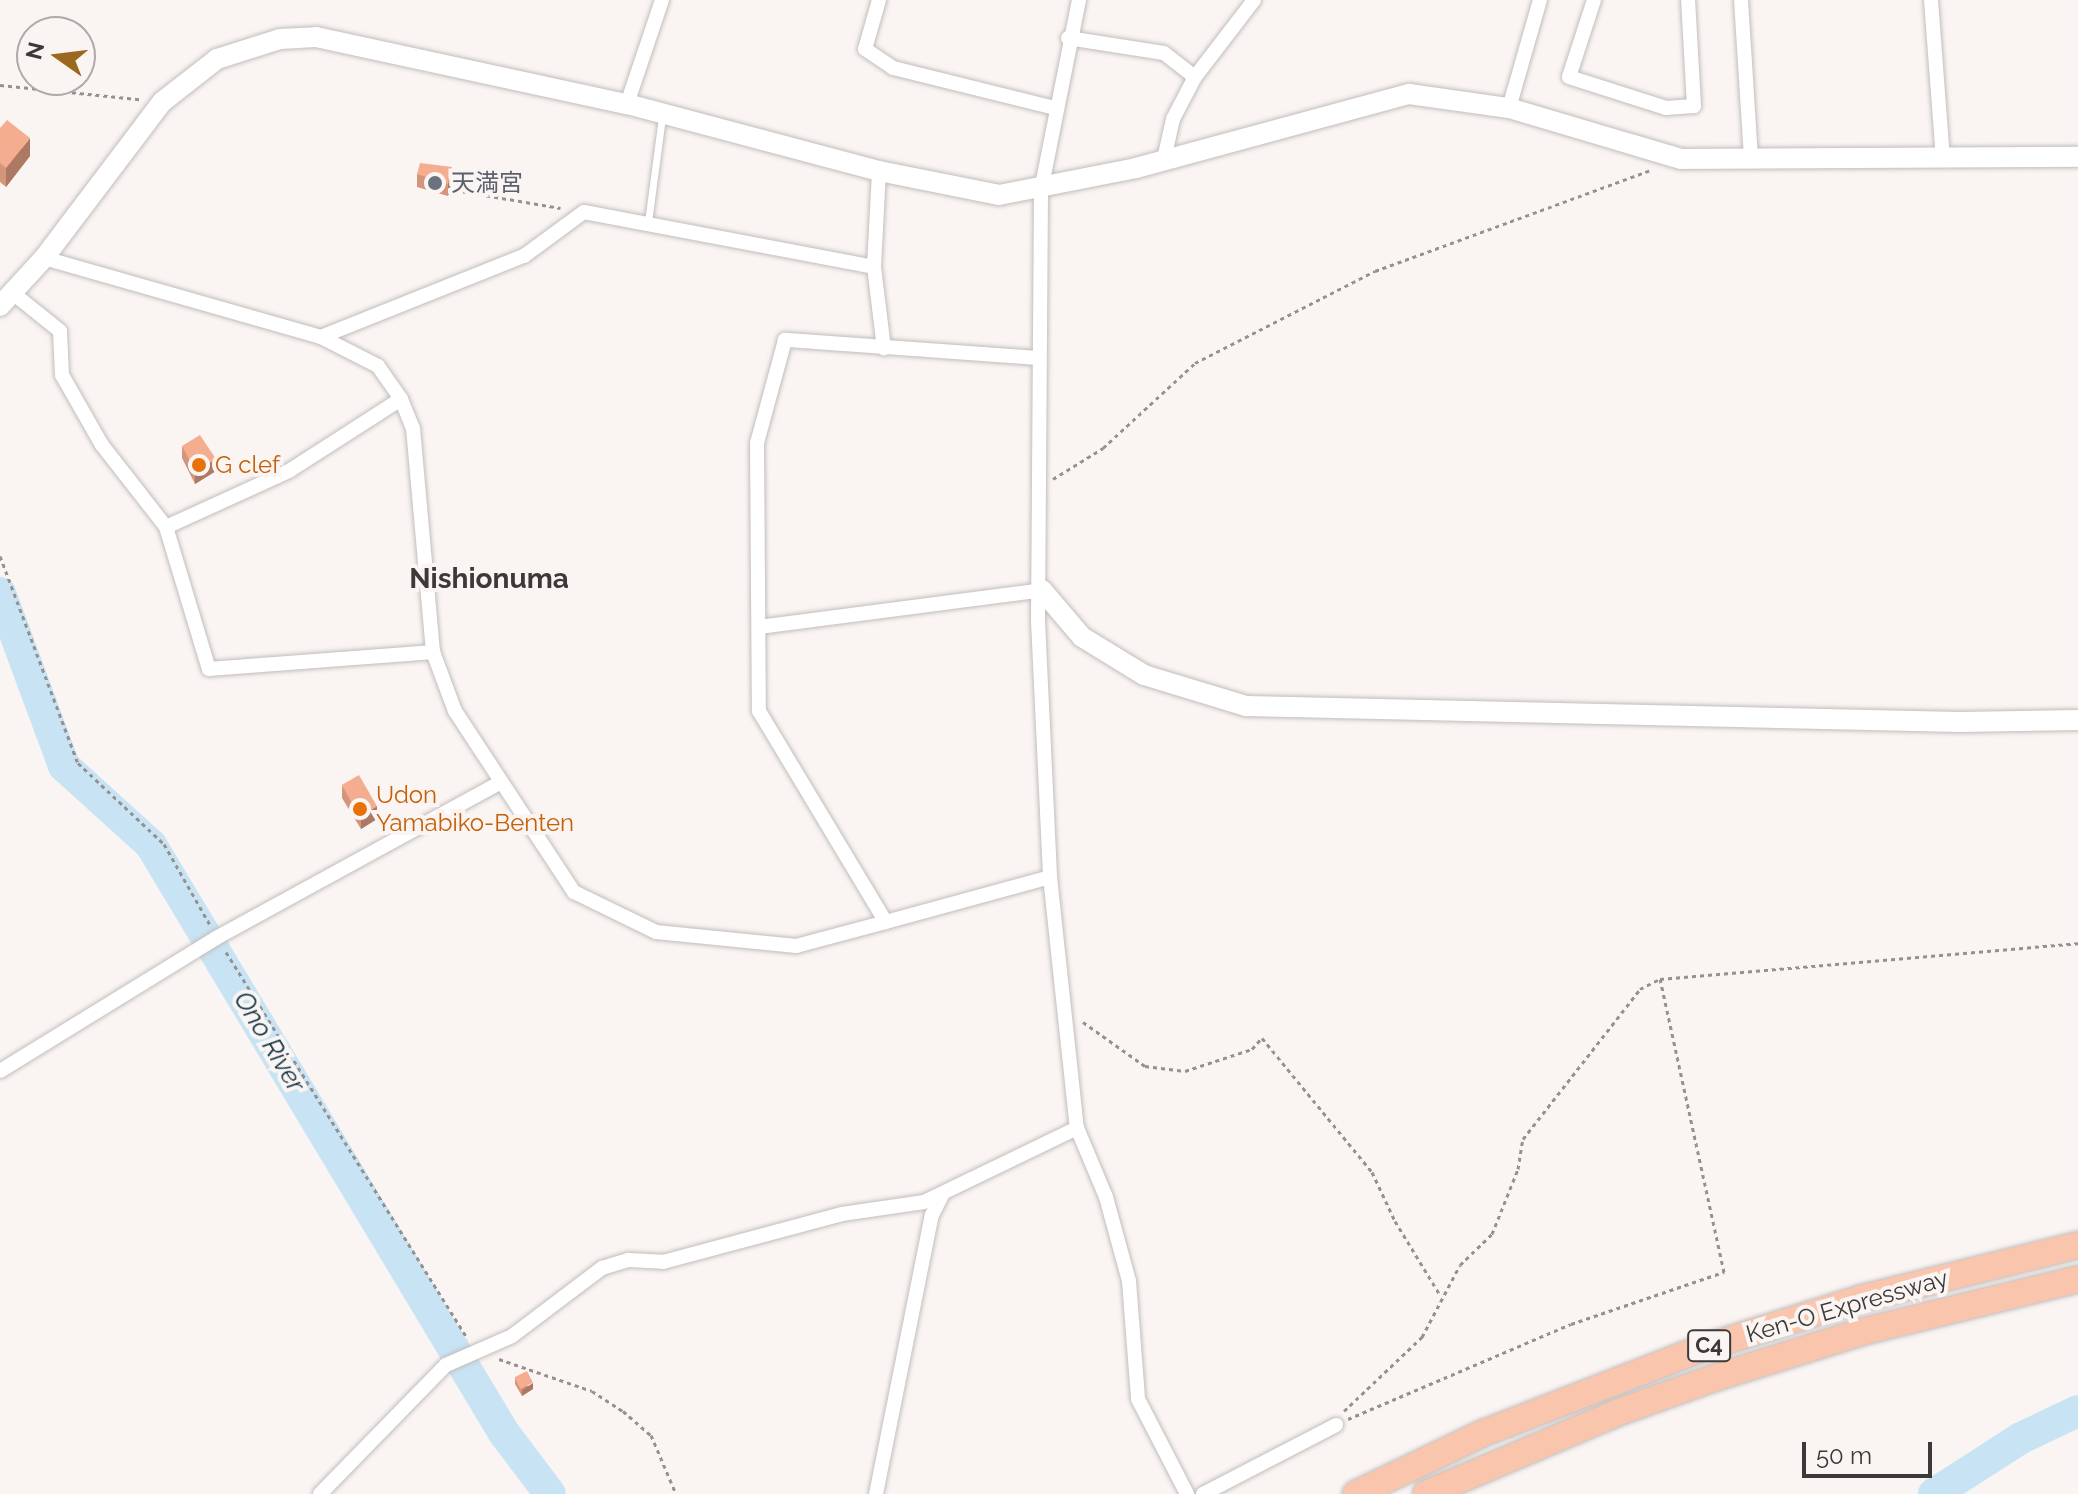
<!DOCTYPE html>
<meta charset="utf-8">
<style>
body{margin:0}
#map{position:relative;width:2078px;height:1494px;overflow:hidden;background:#faf5f3;font-family:Raleway,"Noto Sans JP",sans-serif}
div>[style]{position:absolute}
[style*='--x']{left:calc(var(--x)*1px);top:calc(var(--y)*1px);width:calc(var(--w)*1px);rotate:calc(var(--a)*1deg)}
.water>*{inset:0;background:#c8e4f4;transform-origin:0 0}
.river>*{height:32px;margin:-16px;padding:0 16px;transform-origin:16px;border-radius:16px;background:#c8e4f4}
.path>*{height:3px;margin-top:-1.5px;transform-origin:0;background:repeating-linear-gradient(90deg,#94918f 0 4px,transparent 0 8px)}
.roads{filter:drop-shadow(0 0 2px #c2bdbb) drop-shadow(0 0 2px #c2bdbb)}
.lane>*{height:7px;margin:-3.5px;padding:0 3.5px;transform-origin:3.5px;border-radius:3.5px;background:#fff}
.street>*{height:14px;margin:-7px;padding:0 7px;transform-origin:7px;border-radius:7px;background:#fff}
.secondary>*{height:20px;margin:-10px;padding:0 10px;transform-origin:10px;border-radius:10px;background:#fff}
.highway>*{height:26px;margin:-13px;padding:0 13px;transform-origin:13px;border-radius:13px;background:#f9c5ad}
.wall>*{inset:0;background:#d3957c}
.shaded-wall>*{inset:0;background:#ac7965}
.building>*{inset:0;background:#f5ad90;transform-origin:0 0}
.dots>*{width:22px;height:22px;translate:-50% -50%;box-sizing:border-box;border:4px solid #faf5f3;border-radius:50%}
span{translate:-50% -50%;white-space:nowrap;text-align:center;line-height:1.15;-webkit-text-stroke:8px #faf5f3;paint-order:stroke}
.shield-label span{padding:2px 6px;background:#faf5f3;border:2px solid;border-radius:6px;-webkit-text-stroke-width:0}
.shield-label{font-size:22px;color:#3c3a39;font-weight:700}
.worship-label{font-size:24px;color:#5b616d}
.left{translate:0 -50%;text-align:left}
.food-label{font-size:24px;color:#c56008}
.street-label{font-size:24px;color:#3c3a39}
.water-label{font-size:26px;color:#153647;font-style:italic}
.quarter-label{font-size:28px;color:#3c3a39;font-weight:700}
.north{position:absolute;left:16px;top:16px;width:80px;height:80px;box-sizing:border-box;background:#faf5f3;border:2px solid #aeaaa9;border-radius:50%;rotate:284deg;font-size:22px;font-weight:700;line-height:32px;text-align:center;color:#3c3a39}
.north::after{content:'';display:block;margin:auto;width:28px;height:36px;background:#9b691d;clip-path:polygon(50% 0,100% 100%,50% 72%,0 100%)}
.scale{position:absolute;left:1802px;top:1442px;width:130px;height:36px;box-sizing:border-box;border:4px solid #3c3a39;border-top:0;padding-left:10px;font-size:24px;line-height:28px;white-space:nowrap;color:#3c3a39;-webkit-text-stroke:6px #faf5f3;paint-order:stroke}
</style>
<div id="map">
<div class="water">
<div style="left:509px;top:1430px;width:80px;height:11px;rotate:53deg"></div>
</div>
<div class="river">
<div style="--x:0;--y:593;--w:184;--a:69.7"></div>
<div style="--x:64;--y:766;--w:118;--a:42.2"></div>
<div style="--x:151;--y:845;--w:686;--a:59.02"></div>
<div style="--x:504;--y:1433;--w:76;--a:53"></div>
<div style="--x:1934;--y:1494;--w:103;--a:-32.8"></div>
<div style="--x:2021;--y:1438;--w:63;--a:-25.3"></div>
</div>
<div class="path">
<div style="--x:0;--y:85;--w:140;--a:5.8"></div>
<div style="--x:455;--y:190;--w:107;--a:9.7"></div>
<div style="--x:1053;--y:479;--w:59;--a:-31.8"></div>
<div style="--x:1103;--y:448;--w:125;--a:-42.7"></div>
<div style="--x:1195;--y:363;--w:202;--a:-27.1"></div>
<div style="--x:1375;--y:271;--w:294;--a:-20.1"></div>
<div style="--x:0;--y:556;--w:221;--a:69.4"></div>
<div style="--x:78;--y:763;--w:118;--a:43.3"></div>
<div style="--x:164;--y:844;--w:93;--a:60.4"></div>
<div style="--x:226;--y:952;--w:456;--a:58"></div>
<div style="--x:1083;--y:1022;--w:76;--a:35.4"></div>
<div style="--x:1145;--y:1066;--w:40;--a:7.1"></div>
<div style="--x:1185;--y:1071;--w:71;--a:-18.2"></div>
<div style="--x:1252;--y:1049;--w:15;--a:-48"></div>
<div style="--x:1262;--y:1038;--w:173;--a:50.6"></div>
<div style="--x:1372;--y:1172;--w:54;--a:64.9"></div>
<div style="--x:1395;--y:1221;--w:87;--a:58.7"></div>
<div style="--x:499;--y:1359;--w:98;--a:19"></div>
<div style="--x:592;--y:1391;--w:37;--a:33"></div>
<div style="--x:623;--y:1411;--w:37;--a:41"></div>
<div style="--x:651;--y:1435;--w:64;--a:67"></div>
<div style="--x:1344;--y:1411;--w:108;--a:-43.5"></div>
<div style="--x:1422;--y:1337;--w:81;--a:-62.2"></div>
<div style="--x:1460;--y:1265;--w:45;--a:-44.1"></div>
<div style="--x:1492;--y:1234;--w:70;--a:-68.2"></div>
<div style="--x:1518;--y:1169;--w:30;--a:-81"></div>
<div style="--x:1523;--y:1139;--w:190;--a:-52"></div>
<div style="--x:1640;--y:989;--w:22;--a:-27"></div>
<div style="--x:1660;--y:979;--w:420;--a:-4.9"></div>
<div style="--x:1348;--y:1419;--w:242;--a:-23.1"></div>
<div style="--x:1571;--y:1324;--w:162;--a:-18.8"></div>
<div style="--x:1724;--y:1272;--w:300;--a:-102.3"></div>
</div>
<div class="roads">
<div class="lane">
<div style="--x:648;--y:222;--w:106;--a:-82.4"></div>
</div>
<div class="street">
<div style="--x:879;--y:0;--w:51;--a:105.9"></div>
<div style="--x:865;--y:49;--w:34;--a:34"></div>
<div style="--x:893;--y:68;--w:167;--a:13.9"></div>
<div style="--x:1079;--y:0;--w:195;--a:101.3"></div>
<div style="--x:1041;--y:191;--w:430;--a:90.4"></div>
<div style="--x:1038;--y:621;--w:256;--a:87.3"></div>
<div style="--x:1050;--y:877;--w:252;--a:83.9"></div>
<div style="--x:1077;--y:1128;--w:75;--a:67.2"></div>
<div style="--x:1106;--y:1197;--w:87;--a:74.7"></div>
<div style="--x:1129;--y:1281;--w:118;--a:85.6"></div>
<div style="--x:1138;--y:1399;--w:107;--a:62.7"></div>
<div style="--x:1594;--y:0;--w:81;--a:108"></div>
<div style="--x:1569;--y:77;--w:102;--a:17.7"></div>
<div style="--x:1666;--y:108;--w:28;--a:-4"></div>
<div style="--x:1694;--y:106;--w:106;--a:-93.2"></div>
<div style="--x:1741;--y:0;--w:158;--a:86.4"></div>
<div style="--x:1931;--y:0;--w:160;--a:85.7"></div>
<div style="--x:1068;--y:38;--w:97;--a:8.9"></div>
<div style="--x:1164;--y:53;--w:39;--a:38"></div>
<div style="--x:627;--y:104;--w:110;--a:-71.4"></div>
<div style="--x:1509;--y:108;--w:112;--a:-74"></div>
<div style="--x:1164;--y:159;--w:41;--a:-77.3"></div>
<div style="--x:1173;--y:119;--w:47;--a:-62.4"></div>
<div style="--x:1195;--y:77;--w:97;--a:-52.5"></div>
<div style="--x:879;--y:171;--w:96;--a:93"></div>
<div style="--x:874;--y:267;--w:82;--a:83"></div>
<div style="--x:44;--y:258;--w:288;--a:15.9"></div>
<div style="--x:321;--y:337;--w:64;--a:27"></div>
<div style="--x:378;--y:366;--w:40;--a:55.1"></div>
<div style="--x:401;--y:399;--w:133;--a:147.3"></div>
<div style="--x:289;--y:471;--w:135;--a:155.5"></div>
<div style="--x:14;--y:294;--w:59;--a:38.8"></div>
<div style="--x:60;--y:331;--w:44;--a:87.4"></div>
<div style="--x:62;--y:375;--w:81;--a:60.3"></div>
<div style="--x:102;--y:445;--w:104;--a:52"></div>
<div style="--x:166;--y:527;--w:148;--a:73.2"></div>
<div style="--x:209;--y:669;--w:225;--a:-4.3"></div>
<div style="--x:321;--y:337;--w:219;--a:-21.8"></div>
<div style="--x:524;--y:256;--w:74;--a:-36.3"></div>
<div style="--x:584;--y:212;--w:295;--a:10.7"></div>
<div style="--x:1038;--y:358;--w:254;--a:-175.9"></div>
<div style="--x:785;--y:340;--w:107;--a:105.2"></div>
<div style="--x:757;--y:443;--w:268;--a:89.6"></div>
<div style="--x:759;--y:711;--w:246;--a:59"></div>
<div style="--x:886;--y:922;--w:170;--a:-15.3"></div>
<div style="--x:401;--y:399;--w:31;--a:68"></div>
<div style="--x:413;--y:428;--w:225;--a:84.9"></div>
<div style="--x:433;--y:652;--w:63;--a:69.6"></div>
<div style="--x:455;--y:711;--w:217;--a:56.7"></div>
<div style="--x:574;--y:892;--w:91;--a:26"></div>
<div style="--x:656;--y:932;--w:141;--a:5.7"></div>
<div style="--x:796;--y:946;--w:93;--a:-14.9"></div>
<div style="--x:759;--y:627;--w:285;--a:-7.4"></div>
<div style="--x:0;--y:1071;--w:254;--a:-31.6"></div>
<div style="--x:216;--y:938;--w:323;--a:-28.7"></div>
<div style="--x:320;--y:1494;--w:180;--a:-45.7"></div>
<div style="--x:446;--y:1365;--w:72;--a:-23.7"></div>
<div style="--x:512;--y:1336;--w:113;--a:-37.1"></div>
<div style="--x:602;--y:1268;--w:28;--a:-17"></div>
<div style="--x:629;--y:1260;--w:34;--a:3"></div>
<div style="--x:663;--y:1262;--w:185;--a:-15"></div>
<div style="--x:842;--y:1214;--w:83;--a:-8.3"></div>
<div style="--x:924;--y:1202;--w:170;--a:-25.8"></div>
<div style="--x:876;--y:1494;--w:285;--a:-78.7"></div>
<div style="--x:932;--y:1215;--w:22;--a:-63"></div>
<div style="--x:1203;--y:1494;--w:150;--a:-27.4"></div>
</div>
<div class="secondary">
<div style="--x:0;--y:306;--w:65;--a:-47.5"></div>
<div style="--x:44;--y:258;--w:196;--a:-52.9"></div>
<div style="--x:162;--y:102;--w:70;--a:-38"></div>
<div style="--x:217;--y:59;--w:66;--a:-17.6"></div>
<div style="--x:280;--y:39;--w:36;--a:-3"></div>
<div style="--x:316;--y:37;--w:318;--a:12.2"></div>
<div style="--x:627;--y:104;--w:261;--a:14.9"></div>
<div style="--x:879;--y:171;--w:122;--a:11.3"></div>
<div style="--x:999;--y:195;--w:140;--a:-11.1"></div>
<div style="--x:1136;--y:168;--w:283;--a:-15.2"></div>
<div style="--x:1409;--y:94;--w:101;--a:8"></div>
<div style="--x:1509;--y:108;--w:179;--a:16.5"></div>
<div style="--x:1681;--y:159;--w:397;--a:-0.3"></div>
<div style="--x:1042;--y:590;--w:62;--a:49.6"></div>
<div style="--x:1082;--y:637;--w:73;--a:31.5"></div>
<div style="--x:1144;--y:675;--w:107;--a:16.9"></div>
<div style="--x:1246;--y:706;--w:714;--a:1.28"></div>
<div style="--x:1960;--y:722;--w:118;--a:-1"></div>
</div>
<div class="highway">
<div style="--x:1356;--y:1494;--w:139;--a:-25.6"></div>
<div style="--x:1481;--y:1434;--w:238;--a:-21.2"></div>
<div style="--x:1703;--y:1348;--w:168;--a:-17.4"></div>
<div style="--x:1863;--y:1298;--w:221;--a:-13.8"></div>
<div style="--x:1426;--y:1494;--w:213;--a:-23"></div>
<div style="--x:1622;--y:1411;--w:98;--a:-19.7"></div>
<div style="--x:1714;--y:1378;--w:158;--a:-17.3"></div>
<div style="--x:1865;--y:1331;--w:219;--a:-13.7"></div>
</div>
</div>
<div class="wall">
<div style="clip-path:polygon(0 128px,30px 156px,6px 187px,0 182px)"></div>
<div style="clip-path:polygon(417px 174px,452px 179px,448px 196px,417px 187px)"></div>
<div style="clip-path:polygon(182px 446px,216px 471px,195px 484px,182px 458px)"></div>
<div style="clip-path:polygon(342px 786px,377px 819px,361px 829px,342px 798px)"></div>
<div style="clip-path:polygon(515px 1378px,533px 1389px,522px 1396px,515px 1384px)"></div>
</div>
<div class="shaded-wall">
<div style="clip-path:polygon(30px 138px,30px 156px,6px 187px,6px 168px)"></div>
<div style="clip-path:polygon(452px 167px,452px 179px,448px 196px,448px 184px)"></div>
<div style="clip-path:polygon(216px 459px,216px 471px,195px 484px,195px 471px)"></div>
<div style="clip-path:polygon(377px 806px,377px 819px,361px 829px,361px 816px)"></div>
<div style="clip-path:polygon(533px 1383px,533px 1389px,522px 1396px,522px 1390px)"></div>
</div>
<div class="building">
<div style="clip-path:polygon(7px 120px,30px 138px,6px 168px,0 163px,0 128px)"></div>
<div style="clip-path:polygon(420px 163px,452px 167px,448px 184px,417px 174px)"></div>
<div style="clip-path:polygon(200px 435px,216px 459px,195px 471px,182px 446px)"></div>
<div style="left:359px;top:775px;width:36px;height:20px;rotate:60deg"></div>
<div style="left:527px;top:1371px;width:13px;height:14px;rotate:63deg"></div>
</div>
<div class="dots">
<div style="left:435px;top:183px;background:#6b7280"></div>
<div style="left:199px;top:465px;background:#e8710a"></div>
<div style="left:360px;top:809px;background:#e8710a"></div>
</div>
<div class="shield-label">
<span style="left:1709px;top:1346px">C4</span>
</div>
<div class="worship-label">
<span class="left" style="left:451px;top:183px">天満宮</span>
</div>
<div class="food-label">
<span class="left" style="left:215px;top:465px">G clef</span>
<span class="left" style="left:376px;top:809px">Udon<br>Yamabiko-Benten</span>
</div>
<div class="street-label">
<span style="left:1847px;top:1306px;rotate:-16deg">Ken-O Expressway</span>
</div>
<div class="water-label">
<span style="left:269px;top:1042px;rotate:59deg">Ono River</span>
</div>
<div class="quarter-label">
<span style="left:489px;top:579px">Nishionuma</span>
</div>
<div class="north">N</div>
<div class="scale">50 m</div>
</div>
